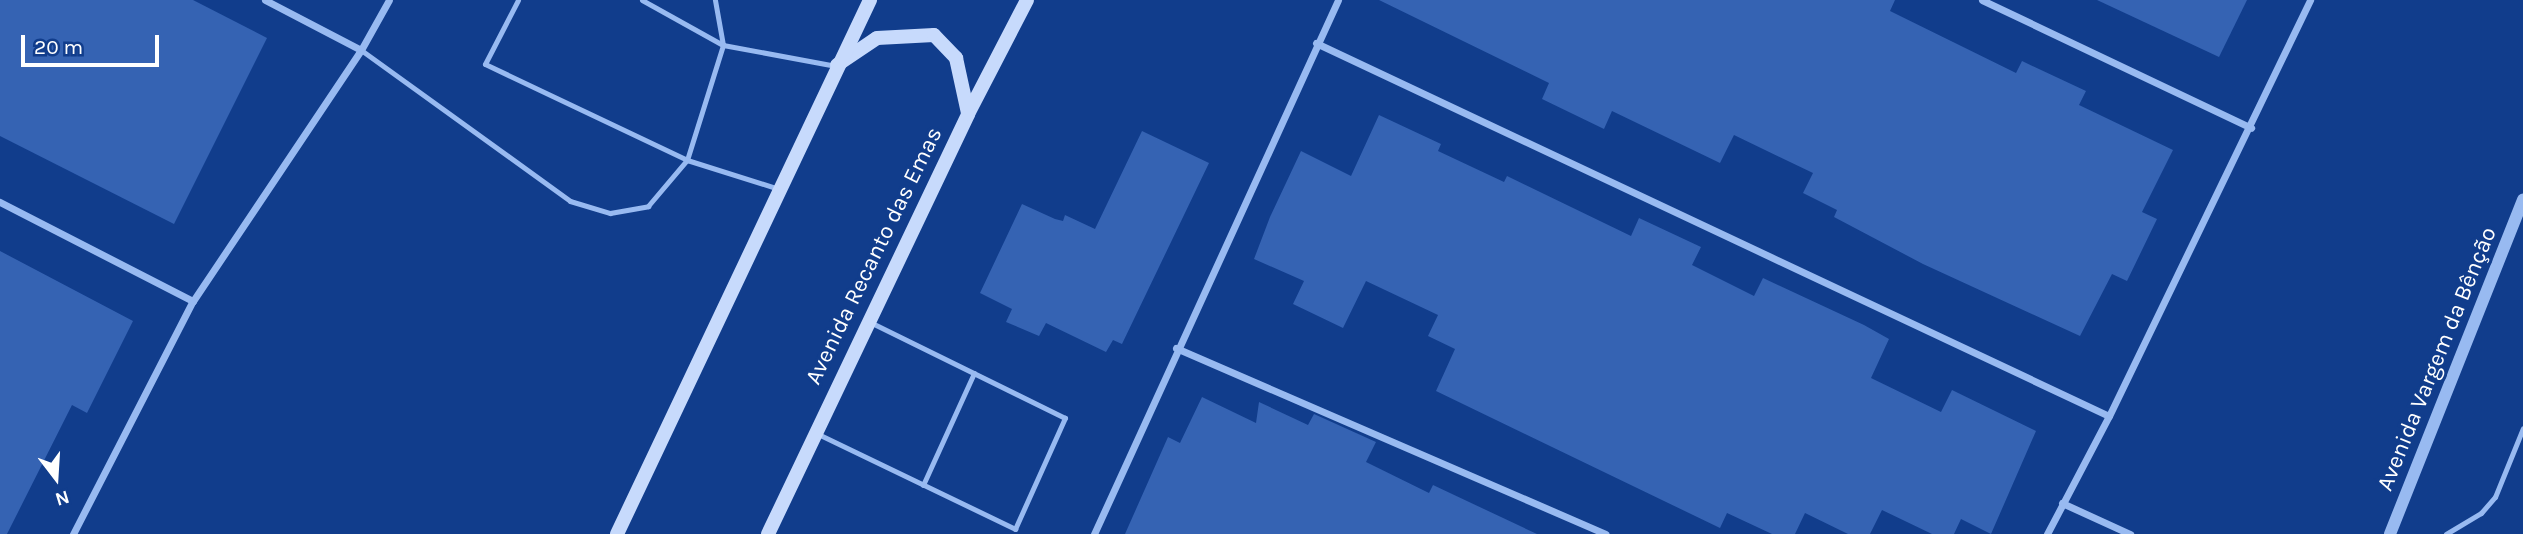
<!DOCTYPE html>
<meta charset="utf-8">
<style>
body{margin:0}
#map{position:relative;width:2523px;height:534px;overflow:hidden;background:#113d8c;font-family:Karla,sans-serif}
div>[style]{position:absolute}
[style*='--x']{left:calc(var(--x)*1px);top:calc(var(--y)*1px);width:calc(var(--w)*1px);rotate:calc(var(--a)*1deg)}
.building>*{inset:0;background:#3563b3}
.service>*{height:5px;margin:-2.5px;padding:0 2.5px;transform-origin:2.5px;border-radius:2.5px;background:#98baf1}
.minor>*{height:7px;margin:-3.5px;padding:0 3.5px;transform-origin:3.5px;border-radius:3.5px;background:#98baf1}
.tertiary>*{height:12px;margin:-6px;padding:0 6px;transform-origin:6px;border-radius:6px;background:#98baf1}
.secondary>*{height:14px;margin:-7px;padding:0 7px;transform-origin:7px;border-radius:7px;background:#c7dafc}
span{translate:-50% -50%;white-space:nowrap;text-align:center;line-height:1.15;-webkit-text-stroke:6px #113d8c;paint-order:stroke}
.street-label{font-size:23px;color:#fff}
.north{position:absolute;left:21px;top:443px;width:70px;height:70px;-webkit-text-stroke:5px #113d8c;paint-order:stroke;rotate:163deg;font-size:19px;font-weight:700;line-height:28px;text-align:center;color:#fff}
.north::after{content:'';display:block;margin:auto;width:24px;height:32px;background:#fff;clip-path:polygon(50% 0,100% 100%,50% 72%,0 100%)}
.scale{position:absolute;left:21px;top:35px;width:138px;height:32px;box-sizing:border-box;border:4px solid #fff;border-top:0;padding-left:9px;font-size:21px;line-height:24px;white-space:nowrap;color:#fff;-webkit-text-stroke:5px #113d8c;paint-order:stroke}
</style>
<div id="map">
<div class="building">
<div style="clip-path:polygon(0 0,193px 0,267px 38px,174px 224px,0 136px)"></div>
<div style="clip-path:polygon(1379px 0,1895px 0,1890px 11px,2016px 73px,2022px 61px,2086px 91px,2079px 105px,2173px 150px,2142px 212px,2157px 219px,2127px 281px,2112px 274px,2080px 336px,1923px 264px,1834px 217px,1837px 210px,1803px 193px,1813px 173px,1734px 135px,1720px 163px,1612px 111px,1604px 129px,1542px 99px,1549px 83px)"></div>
<div style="clip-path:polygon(2097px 0,2247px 0,2219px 57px)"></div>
<div style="clip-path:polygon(1379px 115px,1441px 144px,1438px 151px,1504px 182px,1507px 176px,1631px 236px,1639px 218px,1701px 247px,1692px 265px,1754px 296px,1763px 278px,1864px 325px,1889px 339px,1871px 378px,1941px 412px,1952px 390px,2036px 431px,1991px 534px,1961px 519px,1954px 534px,1932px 534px,1882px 510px,1870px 534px,1848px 534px,1805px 513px,1795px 534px,1772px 534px,1727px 513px,1720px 528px,1436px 391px,1455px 349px,1428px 336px,1438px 315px,1366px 281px,1343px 328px,1293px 304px,1304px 281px,1254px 259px,1270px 217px,1301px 151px,1351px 176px)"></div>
<div style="clip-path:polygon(1142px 131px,1209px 163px,1122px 344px,1113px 340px,1106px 352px,1046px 323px,1039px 336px,1006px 322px,1012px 309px,980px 293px,1022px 204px,1055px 219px,1063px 221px,1065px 215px,1095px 229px)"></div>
<div style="clip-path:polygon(0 251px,133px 321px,87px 413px,72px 405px,7px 534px,0 534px)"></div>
<div style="clip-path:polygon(1202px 397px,1256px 423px,1259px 402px,1308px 425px,1314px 414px,1376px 442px,1366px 462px,1429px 493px,1433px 485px,1537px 534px,1125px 534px,1168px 437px,1180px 443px)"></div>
</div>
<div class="service">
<div style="--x:518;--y:0;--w:72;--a:117.3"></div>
<div style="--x:485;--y:64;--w:224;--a:25.4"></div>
<div style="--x:687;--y:160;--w:96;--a:17.5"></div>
<div style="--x:642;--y:0;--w:93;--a:29.1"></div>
<div style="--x:723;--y:45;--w:115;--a:10.5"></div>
<div style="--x:361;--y:50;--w:258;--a:35.8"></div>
<div style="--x:570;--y:201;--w:42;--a:16.7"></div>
<div style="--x:610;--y:213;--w:39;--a:-10"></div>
<div style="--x:648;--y:206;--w:60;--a:-49.7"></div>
<div style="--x:687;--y:160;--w:121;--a:-72.6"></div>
<div style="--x:723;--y:45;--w:46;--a:-100.1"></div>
<div style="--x:818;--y:434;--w:219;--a:25.7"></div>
<div style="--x:1015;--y:529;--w:122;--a:-65.8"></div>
<div style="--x:1065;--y:418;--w:217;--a:-153.8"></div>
<div style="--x:923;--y:485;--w:123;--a:-65.5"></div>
<div style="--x:2446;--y:534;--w:41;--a:-31"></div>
<div style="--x:2481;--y:513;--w:21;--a:-49"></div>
<div style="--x:2495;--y:497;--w:74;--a:-67.9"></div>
</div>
<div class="minor">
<div style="--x:265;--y:0;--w:108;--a:27.5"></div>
<div style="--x:1982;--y:0;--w:298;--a:25.4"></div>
<div style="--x:1316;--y:43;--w:876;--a:25.19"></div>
<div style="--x:0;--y:202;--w:217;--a:27.2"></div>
<div style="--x:1176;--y:348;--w:468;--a:23.4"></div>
<div style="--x:2062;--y:503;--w:75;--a:24.5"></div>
<div style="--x:73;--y:534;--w:262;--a:-62.8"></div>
<div style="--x:193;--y:301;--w:302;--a:-56.2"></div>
<div style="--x:361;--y:50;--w:57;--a:-60.8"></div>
<div style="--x:1094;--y:534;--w:587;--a:-65.44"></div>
<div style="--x:2047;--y:534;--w:133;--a:-62.3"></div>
<div style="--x:2109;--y:416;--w:462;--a:-64.2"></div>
</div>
<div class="tertiary">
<div style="--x:2390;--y:534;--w:360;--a:-68.3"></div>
</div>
<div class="secondary">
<div style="--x:837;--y:65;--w:48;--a:-34"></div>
<div style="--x:877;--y:38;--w:57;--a:-3"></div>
<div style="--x:934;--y:35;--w:32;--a:46"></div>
<div style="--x:956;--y:58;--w:56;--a:77.7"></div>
<div style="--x:617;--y:534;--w:591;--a:-64.65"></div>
<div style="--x:768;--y:534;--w:465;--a:-64.5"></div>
<div style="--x:968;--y:114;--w:128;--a:-62.6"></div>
</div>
<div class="street-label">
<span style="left:874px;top:256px;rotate:-64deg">Avenida Recanto das Emas</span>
<span style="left:2437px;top:359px;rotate:-68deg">Avenida Vargem da Bênção</span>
</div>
<div class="north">N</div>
<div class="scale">20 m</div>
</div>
